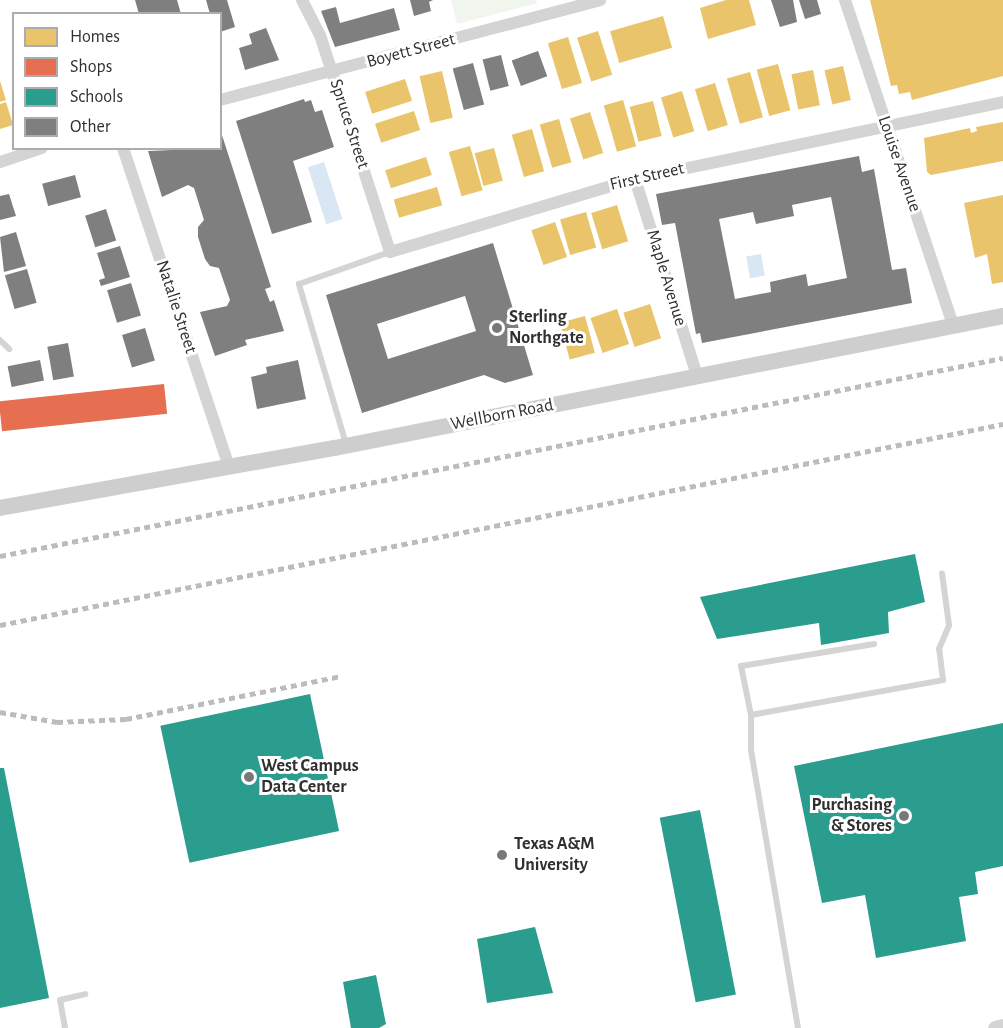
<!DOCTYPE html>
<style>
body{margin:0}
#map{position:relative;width:1003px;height:1028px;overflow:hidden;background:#fff;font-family:"Alegreya Sans",sans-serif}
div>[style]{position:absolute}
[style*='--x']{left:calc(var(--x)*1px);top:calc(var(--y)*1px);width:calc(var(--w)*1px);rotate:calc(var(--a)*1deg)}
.green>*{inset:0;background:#f0f6ed}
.water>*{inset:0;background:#d9e6f3;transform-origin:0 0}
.homes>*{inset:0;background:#e9c46a;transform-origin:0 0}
.shops>*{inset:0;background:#e76f51;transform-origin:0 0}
.schools>*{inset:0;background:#2a9d8f;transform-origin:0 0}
.building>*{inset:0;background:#7f7f7f;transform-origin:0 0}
.service>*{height:6px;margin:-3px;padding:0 3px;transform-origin:3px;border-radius:3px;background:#d4d4d4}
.minor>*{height:12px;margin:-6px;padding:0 6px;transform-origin:6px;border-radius:6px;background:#d4d4d4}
.tertiary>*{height:15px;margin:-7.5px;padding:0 7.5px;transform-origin:7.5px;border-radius:7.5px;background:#d4d4d4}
.secondary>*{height:16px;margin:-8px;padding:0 8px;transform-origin:8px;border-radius:8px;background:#cecece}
.rail>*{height:4.5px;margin-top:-2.25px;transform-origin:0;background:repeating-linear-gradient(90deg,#bcbcbc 0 6px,transparent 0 10.5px)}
.dots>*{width:16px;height:16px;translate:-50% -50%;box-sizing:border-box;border:3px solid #fff;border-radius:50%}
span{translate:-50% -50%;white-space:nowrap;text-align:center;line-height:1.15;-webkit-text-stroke:6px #fff;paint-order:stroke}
.street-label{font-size:18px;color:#303030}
.poi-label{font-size:18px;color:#303030;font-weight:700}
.left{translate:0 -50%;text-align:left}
.right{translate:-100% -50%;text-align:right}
.legend{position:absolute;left:12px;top:12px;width:210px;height:138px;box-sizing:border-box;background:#fff;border:2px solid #acacac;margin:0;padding:8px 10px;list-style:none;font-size:18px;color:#303030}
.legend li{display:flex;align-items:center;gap:12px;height:30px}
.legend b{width:30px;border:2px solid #acacac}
</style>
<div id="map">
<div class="green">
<div style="clip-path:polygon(451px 0,535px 0,538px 3px,457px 24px)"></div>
</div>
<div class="water">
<div style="left:324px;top:162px;width:60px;height:17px;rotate:72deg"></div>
<div style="left:761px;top:254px;width:22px;height:15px;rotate:80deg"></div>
</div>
<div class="homes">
<div style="clip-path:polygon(726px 0,749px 0,756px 25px,708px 39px,700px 8px)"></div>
<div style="clip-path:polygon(870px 0,1003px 0,1003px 76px,912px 100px,910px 92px,899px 94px,897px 85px,891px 86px)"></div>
<div style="left:663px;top:16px;width:33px;height:55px;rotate:74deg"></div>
<div style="left:598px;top:31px;width:46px;height:22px;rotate:72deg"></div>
<div style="left:568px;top:37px;width:48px;height:21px;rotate:73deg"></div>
<div style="left:778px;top:64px;width:48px;height:22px;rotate:75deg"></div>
<div style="left:843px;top:66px;width:35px;height:19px;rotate:77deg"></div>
<div style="left:813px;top:70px;width:36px;height:22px;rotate:79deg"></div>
<div style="left:442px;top:71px;width:48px;height:23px;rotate:77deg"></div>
<div style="left:750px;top:72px;width:47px;height:24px;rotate:74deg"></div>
<div style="left:405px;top:79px;width:23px;height:42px;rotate:72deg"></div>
<div style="clip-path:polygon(0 81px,6px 100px,0 102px)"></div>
<div style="left:715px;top:83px;width:44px;height:21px;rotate:73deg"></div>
<div style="left:682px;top:91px;width:42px;height:22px;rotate:73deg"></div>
<div style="left:623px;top:100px;width:48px;height:20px;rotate:74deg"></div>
<div style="left:653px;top:101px;width:36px;height:24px;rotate:76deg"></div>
<div style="clip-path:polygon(6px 102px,13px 125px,0 129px,0 104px)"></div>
<div style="left:414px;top:111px;width:20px;height:41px;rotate:72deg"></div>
<div style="left:590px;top:112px;width:43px;height:21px;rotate:72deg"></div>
<div style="left:559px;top:119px;width:45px;height:20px;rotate:74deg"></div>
<div style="clip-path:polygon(1003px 122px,1003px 161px,931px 175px,927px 172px,924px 138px,970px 128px,971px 133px,977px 131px,976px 127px)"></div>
<div style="left:532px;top:129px;width:44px;height:21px;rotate:74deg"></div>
<div style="left:470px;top:146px;width:46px;height:22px;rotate:74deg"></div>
<div style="left:494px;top:148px;width:34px;height:20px;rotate:75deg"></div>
<div style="left:426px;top:157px;width:19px;height:43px;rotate:72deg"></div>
<div style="left:437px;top:187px;width:19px;height:45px;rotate:74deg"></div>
<div style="clip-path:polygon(1003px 195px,1003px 282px,992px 284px,987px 254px,975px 258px,964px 203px)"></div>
<div style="left:617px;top:205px;width:38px;height:27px;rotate:73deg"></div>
<div style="left:586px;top:212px;width:37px;height:27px;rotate:74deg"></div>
<div style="left:555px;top:222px;width:37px;height:25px;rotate:71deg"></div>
<div style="left:650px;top:304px;width:36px;height:28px;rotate:72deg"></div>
<div style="left:617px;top:309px;width:37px;height:28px;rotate:71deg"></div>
<div style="left:585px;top:316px;width:38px;height:26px;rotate:75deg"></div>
</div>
<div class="shops">
<div style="left:164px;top:384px;width:30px;height:166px;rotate:84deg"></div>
</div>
<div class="schools">
<div style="clip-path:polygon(915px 554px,925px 602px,888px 612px,889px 633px,821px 645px,819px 623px,717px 639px,700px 597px)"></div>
<div style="left:310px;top:694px;width:140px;height:153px;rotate:78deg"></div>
<div style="clip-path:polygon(1003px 723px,1003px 866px,975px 872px,978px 894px,959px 897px,966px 941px,876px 958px,865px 895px,822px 903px,794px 766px)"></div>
<div style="clip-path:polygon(0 768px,4px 768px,49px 998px,0 1008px)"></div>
<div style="left:700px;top:810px;width:188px;height:41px;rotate:79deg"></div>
<div style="clip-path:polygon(535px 927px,553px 993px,487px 1003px,477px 939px)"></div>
<div style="clip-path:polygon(376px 975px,386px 1024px,379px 1028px,351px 1028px,343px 982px)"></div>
</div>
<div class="building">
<div style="clip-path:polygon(135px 0,177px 0,181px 14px,139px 14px)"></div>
<div style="clip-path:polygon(206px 0,227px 0,235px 27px,220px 32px,220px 14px,210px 14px)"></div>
<div style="clip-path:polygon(410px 0,433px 0,429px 2px,431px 11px,414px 16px)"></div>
<div style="clip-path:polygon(771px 0,793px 0,797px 22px,780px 27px)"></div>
<div style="clip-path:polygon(799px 0,817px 0,821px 14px,805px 19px)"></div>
<div style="clip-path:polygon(336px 7px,340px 23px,394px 8px,400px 30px,335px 47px,321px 11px)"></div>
<div style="clip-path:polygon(266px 28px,279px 60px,245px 70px,239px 48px,252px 44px,249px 34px)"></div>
<div style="left:538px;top:51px;width:27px;height:28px;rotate:70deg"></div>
<div style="left:501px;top:55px;width:32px;height:19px;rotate:76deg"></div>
<div style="left:473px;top:63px;width:43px;height:21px;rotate:75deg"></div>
<div style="clip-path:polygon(304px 99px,305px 102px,311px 100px,315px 112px,322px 110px,334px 147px,293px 161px,312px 222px,272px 234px,236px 121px)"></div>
<div style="clip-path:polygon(221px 132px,271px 287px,265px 289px,270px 302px,274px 300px,284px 331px,245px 340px,247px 345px,215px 356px,200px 312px,227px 306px,230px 300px,219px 268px,210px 266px,205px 259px,198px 237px,198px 227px,204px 220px,194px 188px,188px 185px,162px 197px,148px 151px,220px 148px)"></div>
<div style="clip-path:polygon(evenodd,859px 156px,862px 172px,874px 169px,892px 270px,906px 268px,912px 303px,702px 343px,700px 333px,696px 334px,675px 223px,662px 225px,656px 194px,859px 156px,831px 197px,847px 278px,808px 286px,806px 274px,770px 282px,771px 292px,735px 299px,719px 219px,753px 212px,756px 224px,794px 216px,792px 205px,831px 197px)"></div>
<div style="left:75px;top:175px;width:23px;height:34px;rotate:75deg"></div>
<div style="clip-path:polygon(9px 194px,16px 216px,0 220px,0 196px)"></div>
<div style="left:106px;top:209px;width:33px;height:22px;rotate:72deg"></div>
<div style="clip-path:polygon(16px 232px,26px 266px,4px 272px,0 237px)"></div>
<div style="clip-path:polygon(evenodd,493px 243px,533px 375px,505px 383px,484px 375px,362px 413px,326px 295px,493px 243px,465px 296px,476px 331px,388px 359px,377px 324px,465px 296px)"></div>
<div style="clip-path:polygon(120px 246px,130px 277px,101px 286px,99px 280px,105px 278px,97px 253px)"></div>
<div style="left:27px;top:269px;width:35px;height:23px;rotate:74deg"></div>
<div style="left:131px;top:283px;width:34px;height:25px;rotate:73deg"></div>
<div style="left:145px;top:328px;width:34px;height:24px;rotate:73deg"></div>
<div style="left:68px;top:343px;width:34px;height:21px;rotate:80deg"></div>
<div style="left:40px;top:360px;width:21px;height:33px;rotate:79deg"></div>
<div style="clip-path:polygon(298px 360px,306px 399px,257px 409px,251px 377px,267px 373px,266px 367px)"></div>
</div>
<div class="service">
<div style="--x:0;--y:340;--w:13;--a:45"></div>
<div style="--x:346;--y:444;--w:167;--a:-106.4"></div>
<div style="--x:299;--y:284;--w:96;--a:-19.4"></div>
<div style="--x:751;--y:715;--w:50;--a:-101.5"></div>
<div style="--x:741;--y:666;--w:135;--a:-9.4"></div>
<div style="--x:65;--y:1028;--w:28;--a:-100"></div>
<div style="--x:60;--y:1000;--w:26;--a:-13"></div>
<div style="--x:798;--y:1028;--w:281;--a:-99.6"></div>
<div style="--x:751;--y:751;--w:36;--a:-90"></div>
<div style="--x:751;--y:715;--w:195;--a:-10.3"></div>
<div style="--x:943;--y:680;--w:31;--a:-97"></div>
<div style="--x:939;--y:649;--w:26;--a:-67"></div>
<div style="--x:949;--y:625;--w:52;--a:-97.7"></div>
</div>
<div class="minor">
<div style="--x:302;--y:0;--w:39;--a:63"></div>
<div style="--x:320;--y:35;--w:228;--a:72.1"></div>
<div style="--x:390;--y:252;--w:256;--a:-16.6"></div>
<div style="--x:635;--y:179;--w:376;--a:-11.8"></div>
<div style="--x:845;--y:0;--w:345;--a:71.6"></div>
<div style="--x:220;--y:100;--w:393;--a:-14.7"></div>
<div style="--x:123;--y:148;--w:335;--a:71.6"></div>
<div style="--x:0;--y:162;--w:44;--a:-18.4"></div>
<div style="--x:635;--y:179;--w:207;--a:72.5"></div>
</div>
<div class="tertiary">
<div style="--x:995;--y:1028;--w:8;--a:-14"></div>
</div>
<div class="secondary">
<div style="--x:0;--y:508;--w:340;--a:-10.2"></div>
<div style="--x:335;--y:448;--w:681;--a:-11.18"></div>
</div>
<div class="rail">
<div style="--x:0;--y:556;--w:1022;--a:-11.17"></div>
<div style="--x:0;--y:625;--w:1023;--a:-11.33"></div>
<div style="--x:0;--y:712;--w:58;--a:10"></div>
<div style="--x:57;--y:722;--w:69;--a:-2.5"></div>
<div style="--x:126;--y:719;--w:220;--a:-11.3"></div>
</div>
<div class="dots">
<div style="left:497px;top:328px;background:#787878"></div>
<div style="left:249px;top:777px;background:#787878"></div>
<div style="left:904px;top:816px;background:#787878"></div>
<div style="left:502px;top:855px;background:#787878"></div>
</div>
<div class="street-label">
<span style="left:411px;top:51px;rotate:-15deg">Boyett Street</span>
<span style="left:349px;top:124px;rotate:72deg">Spruce Street</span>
<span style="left:899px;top:164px;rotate:71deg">Louise Avenue</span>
<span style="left:647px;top:177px;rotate:-13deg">First Street</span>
<span style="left:666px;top:278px;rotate:73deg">Maple Avenue</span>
<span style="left:176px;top:307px;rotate:72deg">Natalie Street</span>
<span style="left:502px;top:415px;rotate:-11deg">Wellborn Road</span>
</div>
<div class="poi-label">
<span class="left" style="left:509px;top:328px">Sterling<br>Northgate</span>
<span class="left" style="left:261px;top:777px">West Campus<br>Data Center</span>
<span class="right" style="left:892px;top:816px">Purchasing<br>&amp; Stores</span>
<span class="left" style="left:514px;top:855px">Texas A&amp;M<br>University</span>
</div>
<ul class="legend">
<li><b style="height:16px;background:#e9c46a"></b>Homes</li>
<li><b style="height:16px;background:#e76f51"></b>Shops</li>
<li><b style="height:16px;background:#2a9d8f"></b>Schools</li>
<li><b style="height:16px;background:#7f7f7f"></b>Other</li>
</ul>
</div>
